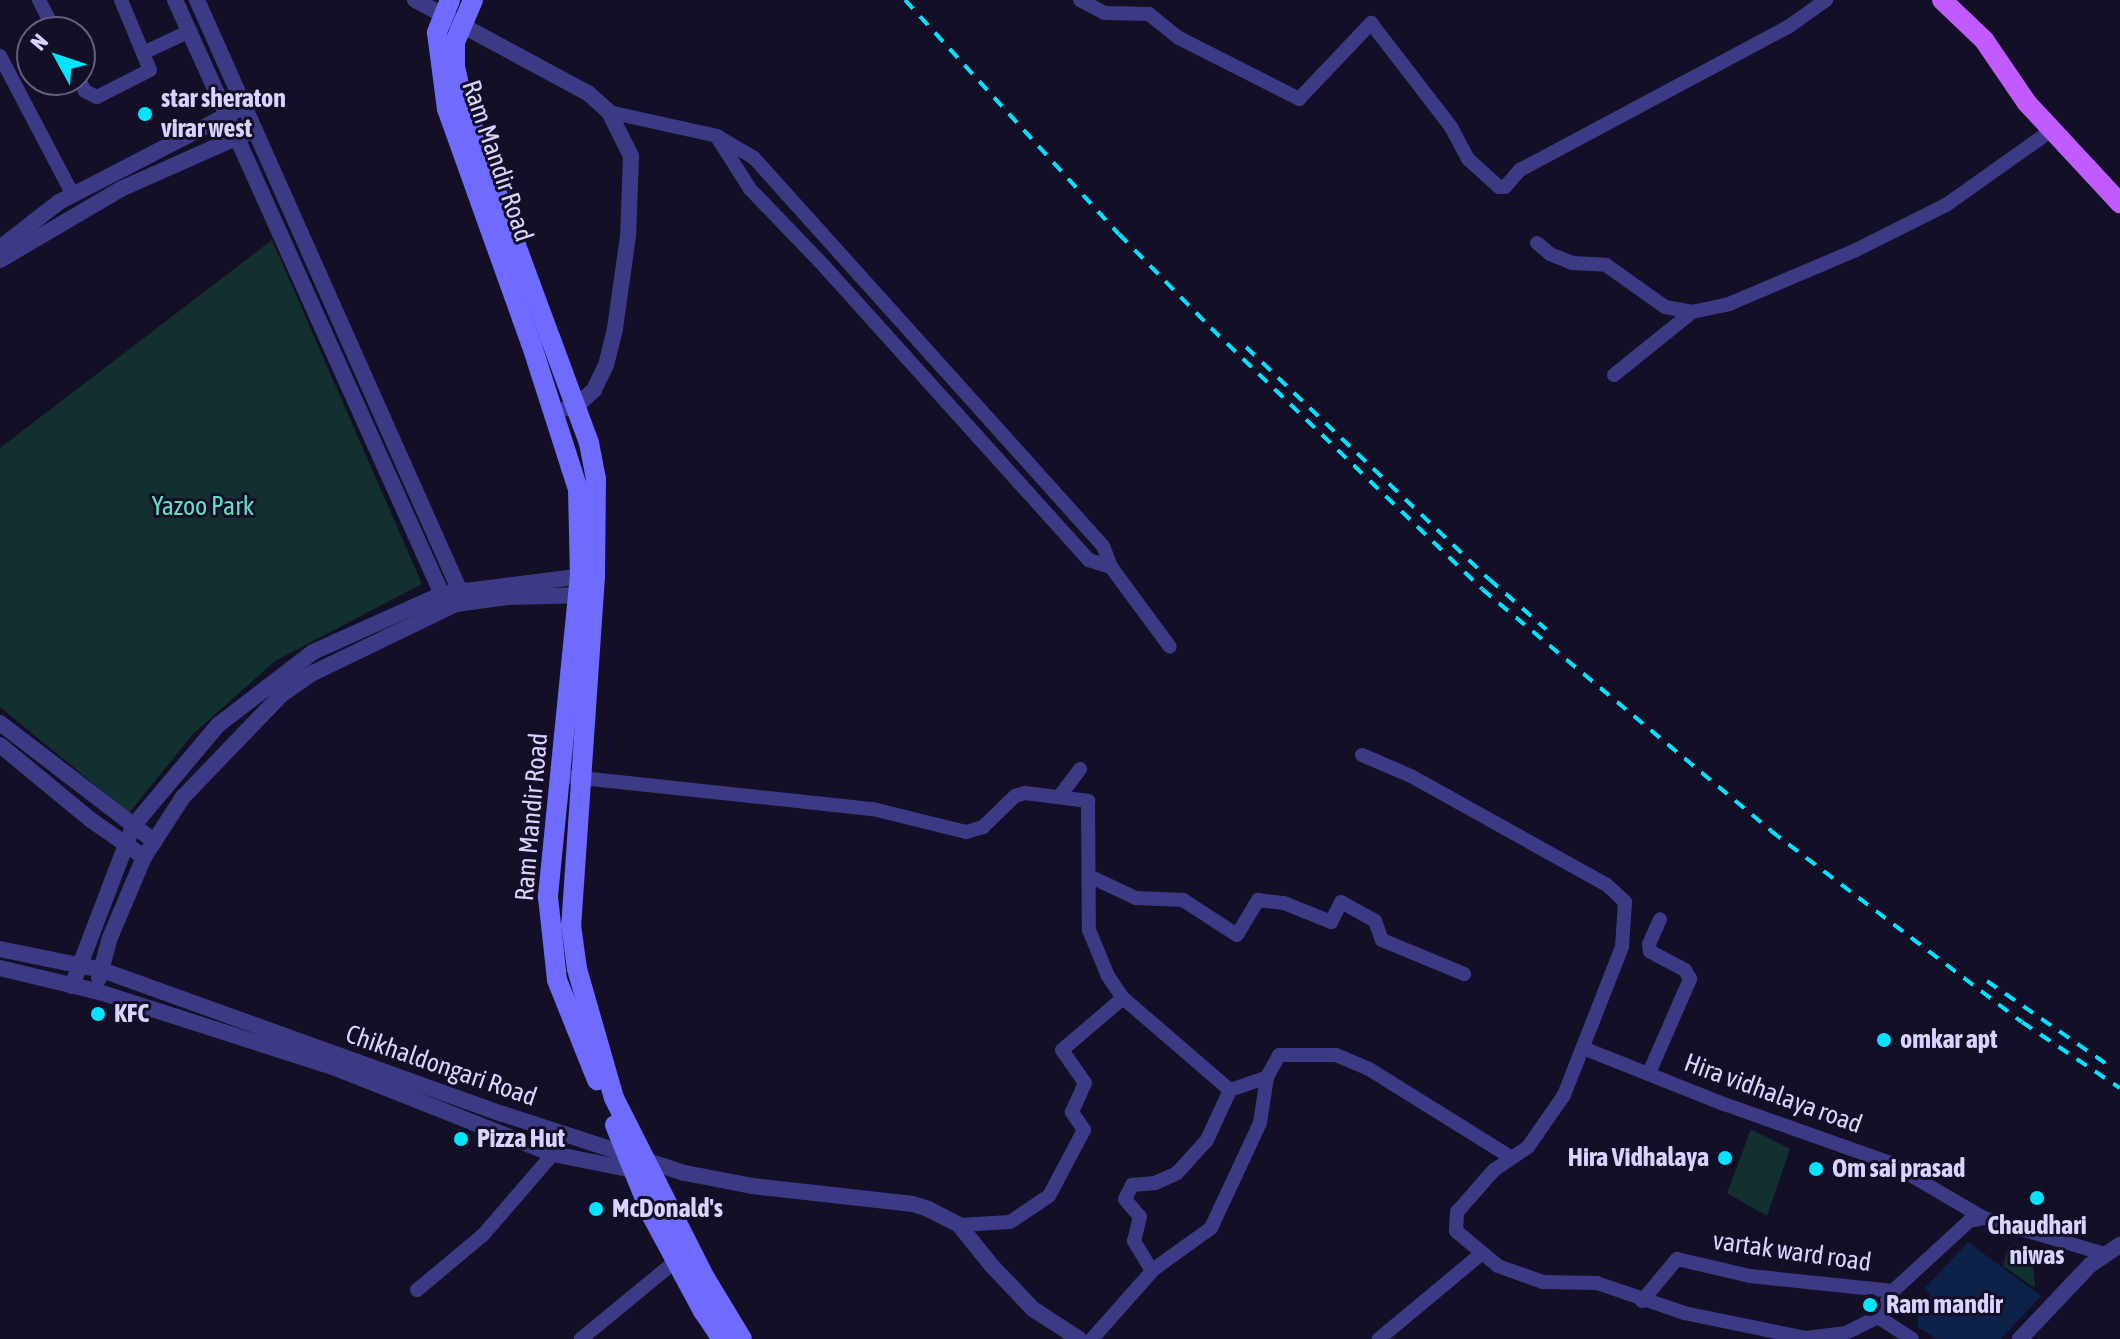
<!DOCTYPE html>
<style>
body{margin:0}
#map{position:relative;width:2120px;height:1339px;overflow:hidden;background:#130f26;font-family:"Asap Condensed",sans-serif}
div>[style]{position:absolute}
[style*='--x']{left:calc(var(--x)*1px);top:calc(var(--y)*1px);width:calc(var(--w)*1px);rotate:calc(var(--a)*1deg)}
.green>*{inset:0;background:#12302f}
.water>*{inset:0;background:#0c2248}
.minor>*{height:14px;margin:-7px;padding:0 7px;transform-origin:7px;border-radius:7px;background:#3d3a85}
.tertiary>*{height:16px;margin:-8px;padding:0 8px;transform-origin:8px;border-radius:8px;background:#3d3a85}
.secondary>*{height:20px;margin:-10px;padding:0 10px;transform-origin:10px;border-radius:10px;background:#6f6bff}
.primary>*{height:20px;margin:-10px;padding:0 10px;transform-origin:10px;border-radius:10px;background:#c25bff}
.rail>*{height:4px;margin-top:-2px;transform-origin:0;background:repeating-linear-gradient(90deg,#00e5ff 0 12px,transparent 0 22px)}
.secondary-bridge>*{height:20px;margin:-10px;padding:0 10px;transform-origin:10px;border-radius:10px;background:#6f6bff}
.dots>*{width:22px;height:22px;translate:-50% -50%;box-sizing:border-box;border:4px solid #130f26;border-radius:50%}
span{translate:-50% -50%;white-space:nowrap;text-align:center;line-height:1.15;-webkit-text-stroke:6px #130f26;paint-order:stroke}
.poi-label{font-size:26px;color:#d9d4ff;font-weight:700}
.left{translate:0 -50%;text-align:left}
.right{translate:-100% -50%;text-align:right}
.street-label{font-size:26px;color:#d9d4ff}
.park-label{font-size:26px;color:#5fe0c0}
.north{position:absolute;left:16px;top:16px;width:80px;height:80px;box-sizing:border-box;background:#130f26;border:2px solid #625e7d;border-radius:50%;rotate:310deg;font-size:22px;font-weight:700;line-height:32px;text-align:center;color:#d9d4ff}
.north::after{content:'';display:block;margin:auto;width:28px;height:36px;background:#00e5ff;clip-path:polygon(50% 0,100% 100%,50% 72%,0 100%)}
</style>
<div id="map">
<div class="green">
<div style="clip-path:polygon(272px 240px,422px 584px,275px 661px,193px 734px,129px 813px,0 707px,0 448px)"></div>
<div style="clip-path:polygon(1751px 1129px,1790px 1149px,1767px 1216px,1727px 1193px)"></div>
<div style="clip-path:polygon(2008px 1247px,2032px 1251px,2035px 1288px,2003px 1266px)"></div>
</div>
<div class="water">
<div style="clip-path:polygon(1968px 1242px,2041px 1296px,2001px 1339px,1937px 1339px,1918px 1327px,1918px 1313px,1931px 1295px,1924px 1289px)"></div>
</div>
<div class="minor">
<div style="--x:39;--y:0;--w:36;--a:63"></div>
<div style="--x:1080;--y:0;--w:27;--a:28"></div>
<div style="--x:1104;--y:13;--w:45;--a:1.3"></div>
<div style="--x:1149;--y:14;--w:38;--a:39"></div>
<div style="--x:1179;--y:38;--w:135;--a:26.9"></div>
<div style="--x:1299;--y:99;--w:105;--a:-46.5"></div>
<div style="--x:1371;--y:23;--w:131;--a:52.4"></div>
<div style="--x:1451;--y:127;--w:36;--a:62"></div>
<div style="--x:1468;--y:159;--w:42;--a:42.1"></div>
<div style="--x:1499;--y:187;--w:6;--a:0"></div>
<div style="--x:1505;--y:187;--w:23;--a:-49"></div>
<div style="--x:1520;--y:170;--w:304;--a:-28.1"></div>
<div style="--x:1788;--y:27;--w:47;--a:-35.4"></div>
<div style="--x:145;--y:52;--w:50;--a:-25"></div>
<div style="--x:0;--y:56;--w:157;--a:62.3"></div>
<div style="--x:79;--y:80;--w:13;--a:61"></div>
<div style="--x:85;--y:91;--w:13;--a:27"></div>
<div style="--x:97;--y:97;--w:59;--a:-27"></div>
<div style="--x:150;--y:70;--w:76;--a:-112.5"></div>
<div style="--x:609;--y:112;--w:111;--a:12.5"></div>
<div style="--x:717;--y:136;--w:43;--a:30.7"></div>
<div style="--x:754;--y:158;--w:522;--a:48.03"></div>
<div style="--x:1103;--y:546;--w:22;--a:69"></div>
<div style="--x:1111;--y:567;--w:99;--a:53.6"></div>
<div style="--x:717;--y:137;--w:62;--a:57.6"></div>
<div style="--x:750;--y:189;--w:107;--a:46.1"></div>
<div style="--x:824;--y:266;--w:396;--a:48"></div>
<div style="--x:1089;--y:560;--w:23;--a:18"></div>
<div style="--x:1537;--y:243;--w:17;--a:40"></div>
<div style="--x:1550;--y:254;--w:24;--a:22"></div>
<div style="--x:1572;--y:263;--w:34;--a:3"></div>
<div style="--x:1606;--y:265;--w:72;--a:35.4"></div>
<div style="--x:1665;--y:307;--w:27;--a:10"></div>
<div style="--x:1692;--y:312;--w:38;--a:-12"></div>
<div style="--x:1729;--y:304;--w:136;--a:-23"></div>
<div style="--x:1854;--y:251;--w:103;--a:-26.6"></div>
<div style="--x:1946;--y:205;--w:130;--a:-35.3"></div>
<div style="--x:1614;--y:375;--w:100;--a:-38.9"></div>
<div style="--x:1362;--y:755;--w:53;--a:23.2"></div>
<div style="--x:1411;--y:776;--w:224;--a:29.1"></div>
<div style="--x:1607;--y:885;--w:25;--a:43"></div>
<div style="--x:1625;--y:902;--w:45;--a:93.8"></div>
<div style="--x:1622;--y:947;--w:159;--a:111.4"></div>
<div style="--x:1564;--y:1095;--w:63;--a:124.7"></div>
<div style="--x:1528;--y:1147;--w:41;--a:145.9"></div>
<div style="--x:1494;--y:1170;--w:56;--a:131.4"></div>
<div style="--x:1457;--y:1212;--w:19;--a:93"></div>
<div style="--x:1456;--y:1231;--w:55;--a:39.8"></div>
<div style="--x:1498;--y:1266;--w:48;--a:19.6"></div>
<div style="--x:1543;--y:1282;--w:54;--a:1.1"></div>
<div style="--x:1597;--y:1283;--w:92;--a:19"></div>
<div style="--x:1684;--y:1313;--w:125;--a:11.6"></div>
<div style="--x:1806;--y:1338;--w:40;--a:-7.1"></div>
<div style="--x:1846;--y:1333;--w:36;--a:-27"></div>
<div style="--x:1878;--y:1317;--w:30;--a:-60"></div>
<div style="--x:1893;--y:1291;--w:103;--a:-42.6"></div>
<div style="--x:1969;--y:1221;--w:15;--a:-11"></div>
<div style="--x:1984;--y:1218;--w:126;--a:16.6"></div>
<div style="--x:572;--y:777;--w:303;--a:6.1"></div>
<div style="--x:873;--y:809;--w:96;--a:13.9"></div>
<div style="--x:966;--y:832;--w:18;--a:-16"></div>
<div style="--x:983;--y:827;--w:45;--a:-44.1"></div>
<div style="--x:1015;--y:796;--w:10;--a:-17"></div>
<div style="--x:1025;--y:793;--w:64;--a:7.2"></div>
<div style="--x:1088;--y:801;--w:129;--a:89.6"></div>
<div style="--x:1089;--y:930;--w:50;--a:67.6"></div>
<div style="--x:1108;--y:976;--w:27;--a:56"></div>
<div style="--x:1123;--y:998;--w:141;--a:40.7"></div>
<div style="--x:1230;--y:1090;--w:39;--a:-19"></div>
<div style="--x:1059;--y:797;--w:35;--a:-53"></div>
<div style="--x:1089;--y:876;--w:52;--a:25.1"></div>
<div style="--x:1136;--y:898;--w:47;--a:2.4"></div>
<div style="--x:1183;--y:900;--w:64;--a:32.9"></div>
<div style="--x:1237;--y:935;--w:41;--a:-59"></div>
<div style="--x:1258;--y:900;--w:26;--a:7"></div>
<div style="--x:1284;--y:903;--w:51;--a:22"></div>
<div style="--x:1331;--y:922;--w:22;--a:-63"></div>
<div style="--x:1341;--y:902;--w:39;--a:29"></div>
<div style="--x:1375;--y:921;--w:20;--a:70"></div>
<div style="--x:1382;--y:940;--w:89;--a:22.5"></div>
<div style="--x:1583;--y:1048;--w:152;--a:21.7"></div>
<div style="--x:1724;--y:1104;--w:174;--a:19.5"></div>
<div style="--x:1888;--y:1162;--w:111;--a:30.3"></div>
<div style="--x:1649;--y:1073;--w:103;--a:-66.4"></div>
<div style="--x:1690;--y:979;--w:10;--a:-119"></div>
<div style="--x:1685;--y:970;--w:40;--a:-152"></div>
<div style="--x:1650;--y:951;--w:7;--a:-98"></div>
<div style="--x:1649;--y:944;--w:27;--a:-66"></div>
<div style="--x:959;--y:1225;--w:51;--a:-3.4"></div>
<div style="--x:1010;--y:1222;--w:47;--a:-33.7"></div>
<div style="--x:1049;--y:1196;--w:75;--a:-62.1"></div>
<div style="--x:1084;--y:1130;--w:22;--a:-124"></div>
<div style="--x:1072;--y:1112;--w:32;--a:-66"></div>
<div style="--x:1085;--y:1083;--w:40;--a:-124.9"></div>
<div style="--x:1062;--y:1050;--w:80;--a:-40.4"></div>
<div style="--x:1152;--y:1271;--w:35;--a:-121"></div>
<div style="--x:1134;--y:1241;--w:25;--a:-76"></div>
<div style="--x:1140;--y:1217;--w:23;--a:-130"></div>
<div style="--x:1125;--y:1199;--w:16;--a:-63"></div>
<div style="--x:1132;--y:1185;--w:23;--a:-5"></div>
<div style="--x:1155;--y:1183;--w:24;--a:-24"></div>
<div style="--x:1177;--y:1173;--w:45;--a:-47.7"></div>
<div style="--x:1207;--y:1140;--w:55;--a:-65.3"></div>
<div style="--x:417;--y:1290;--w:86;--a:-39.8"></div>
<div style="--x:483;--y:1235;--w:107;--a:-49.2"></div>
<div style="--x:1642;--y:1301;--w:55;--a:-50.2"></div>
<div style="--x:1677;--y:1259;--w:75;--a:13.1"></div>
<div style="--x:1750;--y:1276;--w:144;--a:6"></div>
<div style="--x:1878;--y:1317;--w:40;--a:32.9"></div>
<div style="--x:581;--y:1339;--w:124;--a:-39.5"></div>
<div style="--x:1092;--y:1339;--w:94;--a:-48.5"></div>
<div style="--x:1154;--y:1269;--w:70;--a:-35.7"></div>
<div style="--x:1211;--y:1228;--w:116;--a:-65"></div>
<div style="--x:1260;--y:1123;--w:47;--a:-81.3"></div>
<div style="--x:1267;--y:1077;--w:25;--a:-61"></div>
<div style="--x:1279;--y:1055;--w:57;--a:0"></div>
<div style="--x:1336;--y:1055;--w:36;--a:23"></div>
<div style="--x:1369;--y:1069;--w:168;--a:31.9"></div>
<div style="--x:1379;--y:1339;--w:133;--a:-39.8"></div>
</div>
<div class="tertiary">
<div style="--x:175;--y:0;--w:659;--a:65.81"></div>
<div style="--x:197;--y:0;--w:654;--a:66.02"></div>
<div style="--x:415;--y:0;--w:196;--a:28.3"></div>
<div style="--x:588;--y:93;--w:28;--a:42"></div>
<div style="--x:609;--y:112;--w:49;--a:63.4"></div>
<div style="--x:631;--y:156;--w:80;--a:92.1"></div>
<div style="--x:628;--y:236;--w:94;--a:98"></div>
<div style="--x:615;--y:329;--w:37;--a:104"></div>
<div style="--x:606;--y:365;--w:28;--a:116"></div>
<div style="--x:594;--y:390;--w:24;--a:138"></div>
<div style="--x:576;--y:406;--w:9;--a:167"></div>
<div style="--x:0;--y:248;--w:75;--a:-37.9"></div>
<div style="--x:59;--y:202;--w:198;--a:-27.3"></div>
<div style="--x:0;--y:260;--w:140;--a:-30.4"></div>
<div style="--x:121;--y:189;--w:138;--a:-24"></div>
<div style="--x:0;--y:723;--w:195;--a:37.5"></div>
<div style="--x:0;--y:745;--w:118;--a:39.5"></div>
<div style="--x:91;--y:820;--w:65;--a:34.9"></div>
<div style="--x:0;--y:949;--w:104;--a:11.6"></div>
<div style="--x:102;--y:970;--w:426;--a:19.8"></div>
<div style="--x:503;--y:1114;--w:191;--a:18"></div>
<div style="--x:685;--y:1173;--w:68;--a:11"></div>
<div style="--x:752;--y:1186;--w:162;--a:6.4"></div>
<div style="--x:913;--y:1204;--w:16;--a:18"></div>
<div style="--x:928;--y:1209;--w:35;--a:27"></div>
<div style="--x:959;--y:1225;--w:53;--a:51.2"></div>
<div style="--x:992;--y:1266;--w:59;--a:46.4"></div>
<div style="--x:1033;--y:1309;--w:55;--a:33.1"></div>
<div style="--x:0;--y:968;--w:99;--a:13.5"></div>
<div style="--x:96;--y:991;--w:249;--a:17.8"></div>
<div style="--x:333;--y:1067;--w:237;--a:21.6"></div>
<div style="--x:553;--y:1154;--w:92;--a:11.3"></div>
<div style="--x:99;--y:978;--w:39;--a:-75"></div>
<div style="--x:109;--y:940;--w:90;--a:-67.1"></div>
<div style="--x:144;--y:857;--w:72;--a:-57"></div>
<div style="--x:183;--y:797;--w:141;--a:-46.1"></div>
<div style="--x:281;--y:695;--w:39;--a:-35"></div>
<div style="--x:313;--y:673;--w:159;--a:-25.8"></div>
<div style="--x:456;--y:604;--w:52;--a:-7.7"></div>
<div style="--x:508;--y:597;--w:80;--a:-1.4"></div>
<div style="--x:72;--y:986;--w:171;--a:-69.1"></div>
<div style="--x:133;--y:826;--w:132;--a:-49.9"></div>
<div style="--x:218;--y:725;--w:120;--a:-37.5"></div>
<div style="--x:313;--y:652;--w:141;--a:-24.2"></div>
<div style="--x:442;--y:594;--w:149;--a:-7.3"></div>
<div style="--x:2020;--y:1339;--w:102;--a:-46.6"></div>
<div style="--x:2090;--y:1265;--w:36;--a:-34"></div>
</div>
<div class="secondary">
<div style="--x:550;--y:337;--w:113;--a:69.8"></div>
<div style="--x:589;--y:443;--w:37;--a:79"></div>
<div style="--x:596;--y:479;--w:97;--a:90.6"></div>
<div style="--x:595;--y:576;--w:350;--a:93.9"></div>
<div style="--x:571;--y:925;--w:44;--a:82.2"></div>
<div style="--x:577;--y:969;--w:134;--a:74"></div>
<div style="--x:614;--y:1098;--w:202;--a:63.2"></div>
<div style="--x:705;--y:1278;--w:71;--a:58.8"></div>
<div style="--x:531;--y:343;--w:153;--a:72.2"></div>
<div style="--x:578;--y:489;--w:86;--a:88.7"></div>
<div style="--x:580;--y:575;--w:324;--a:95.7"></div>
<div style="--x:548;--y:897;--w:83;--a:83.8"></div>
<div style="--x:557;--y:980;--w:108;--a:68.2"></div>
<div style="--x:615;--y:1125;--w:98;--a:67.9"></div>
<div style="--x:652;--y:1216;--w:108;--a:61.8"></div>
<div style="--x:703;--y:1311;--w:34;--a:56"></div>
</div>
<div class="primary">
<div style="--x:1942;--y:0;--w:58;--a:43.6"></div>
<div style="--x:1984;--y:40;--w:76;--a:55.7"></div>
<div style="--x:2027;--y:103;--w:137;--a:47.1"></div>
</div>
<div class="rail">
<div style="--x:905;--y:0;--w:317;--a:47.6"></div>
<div style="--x:1119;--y:234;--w:132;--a:45.6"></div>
<div style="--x:1211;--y:328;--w:376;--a:43.9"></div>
<div style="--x:1482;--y:589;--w:377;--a:39.9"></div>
<div style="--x:1771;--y:831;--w:315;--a:37.3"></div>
<div style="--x:2022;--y:1022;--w:118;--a:34"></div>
<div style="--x:1246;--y:347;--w:336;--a:43.7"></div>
<div style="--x:1489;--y:579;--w:76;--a:41.3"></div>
<div style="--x:1987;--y:981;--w:144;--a:34.8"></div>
</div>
<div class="secondary-bridge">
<div style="--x:450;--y:0;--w:35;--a:112"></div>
<div style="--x:437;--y:33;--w:77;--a:82.5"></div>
<div style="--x:447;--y:109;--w:249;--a:70.3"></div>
<div style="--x:473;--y:0;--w:46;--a:113.2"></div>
<div style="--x:455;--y:42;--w:25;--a:90"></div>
<div style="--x:455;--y:67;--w:35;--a:77"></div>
<div style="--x:463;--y:101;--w:252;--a:69.8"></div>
</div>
<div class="dots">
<div style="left:145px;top:114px;background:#00e5ff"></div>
<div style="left:98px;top:1014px;background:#00e5ff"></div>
<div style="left:1884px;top:1040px;background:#00e5ff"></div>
<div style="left:461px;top:1139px;background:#00e5ff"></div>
<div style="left:1725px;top:1158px;background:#00e5ff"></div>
<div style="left:1816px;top:1169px;background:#00e5ff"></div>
<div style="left:2037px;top:1198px;background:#00e5ff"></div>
<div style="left:596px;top:1209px;background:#00e5ff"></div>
<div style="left:1870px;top:1305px;background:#00e5ff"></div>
</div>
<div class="poi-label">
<span class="left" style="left:161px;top:114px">star sheraton<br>virar west</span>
<span class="left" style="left:114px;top:1014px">KFC</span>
<span class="left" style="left:1900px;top:1040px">omkar apt</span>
<span class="left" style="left:477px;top:1139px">Pizza Hut</span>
<span class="right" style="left:1709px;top:1158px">Hira Vidhalaya</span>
<span class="left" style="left:1832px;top:1169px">Om sai prasad</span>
<span class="left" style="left:612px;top:1209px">McDonald's</span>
<span style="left:2037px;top:1241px">Chaudhari<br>niwas</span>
<span class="left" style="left:1886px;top:1305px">Ram mandir</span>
</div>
<div class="street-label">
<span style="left:497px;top:161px;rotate:71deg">Ram Mandir Road</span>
<span style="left:532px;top:817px;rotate:-85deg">Ram Mandir Road</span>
<span style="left:441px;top:1066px;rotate:19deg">Chikhaldongari Road</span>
<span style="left:1773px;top:1094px;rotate:20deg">Hira vidhalaya road</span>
<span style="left:1792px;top:1252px;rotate:8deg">vartak ward road</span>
</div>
<div class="park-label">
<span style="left:203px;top:507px">Yazoo Park</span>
</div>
<div class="north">N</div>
</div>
